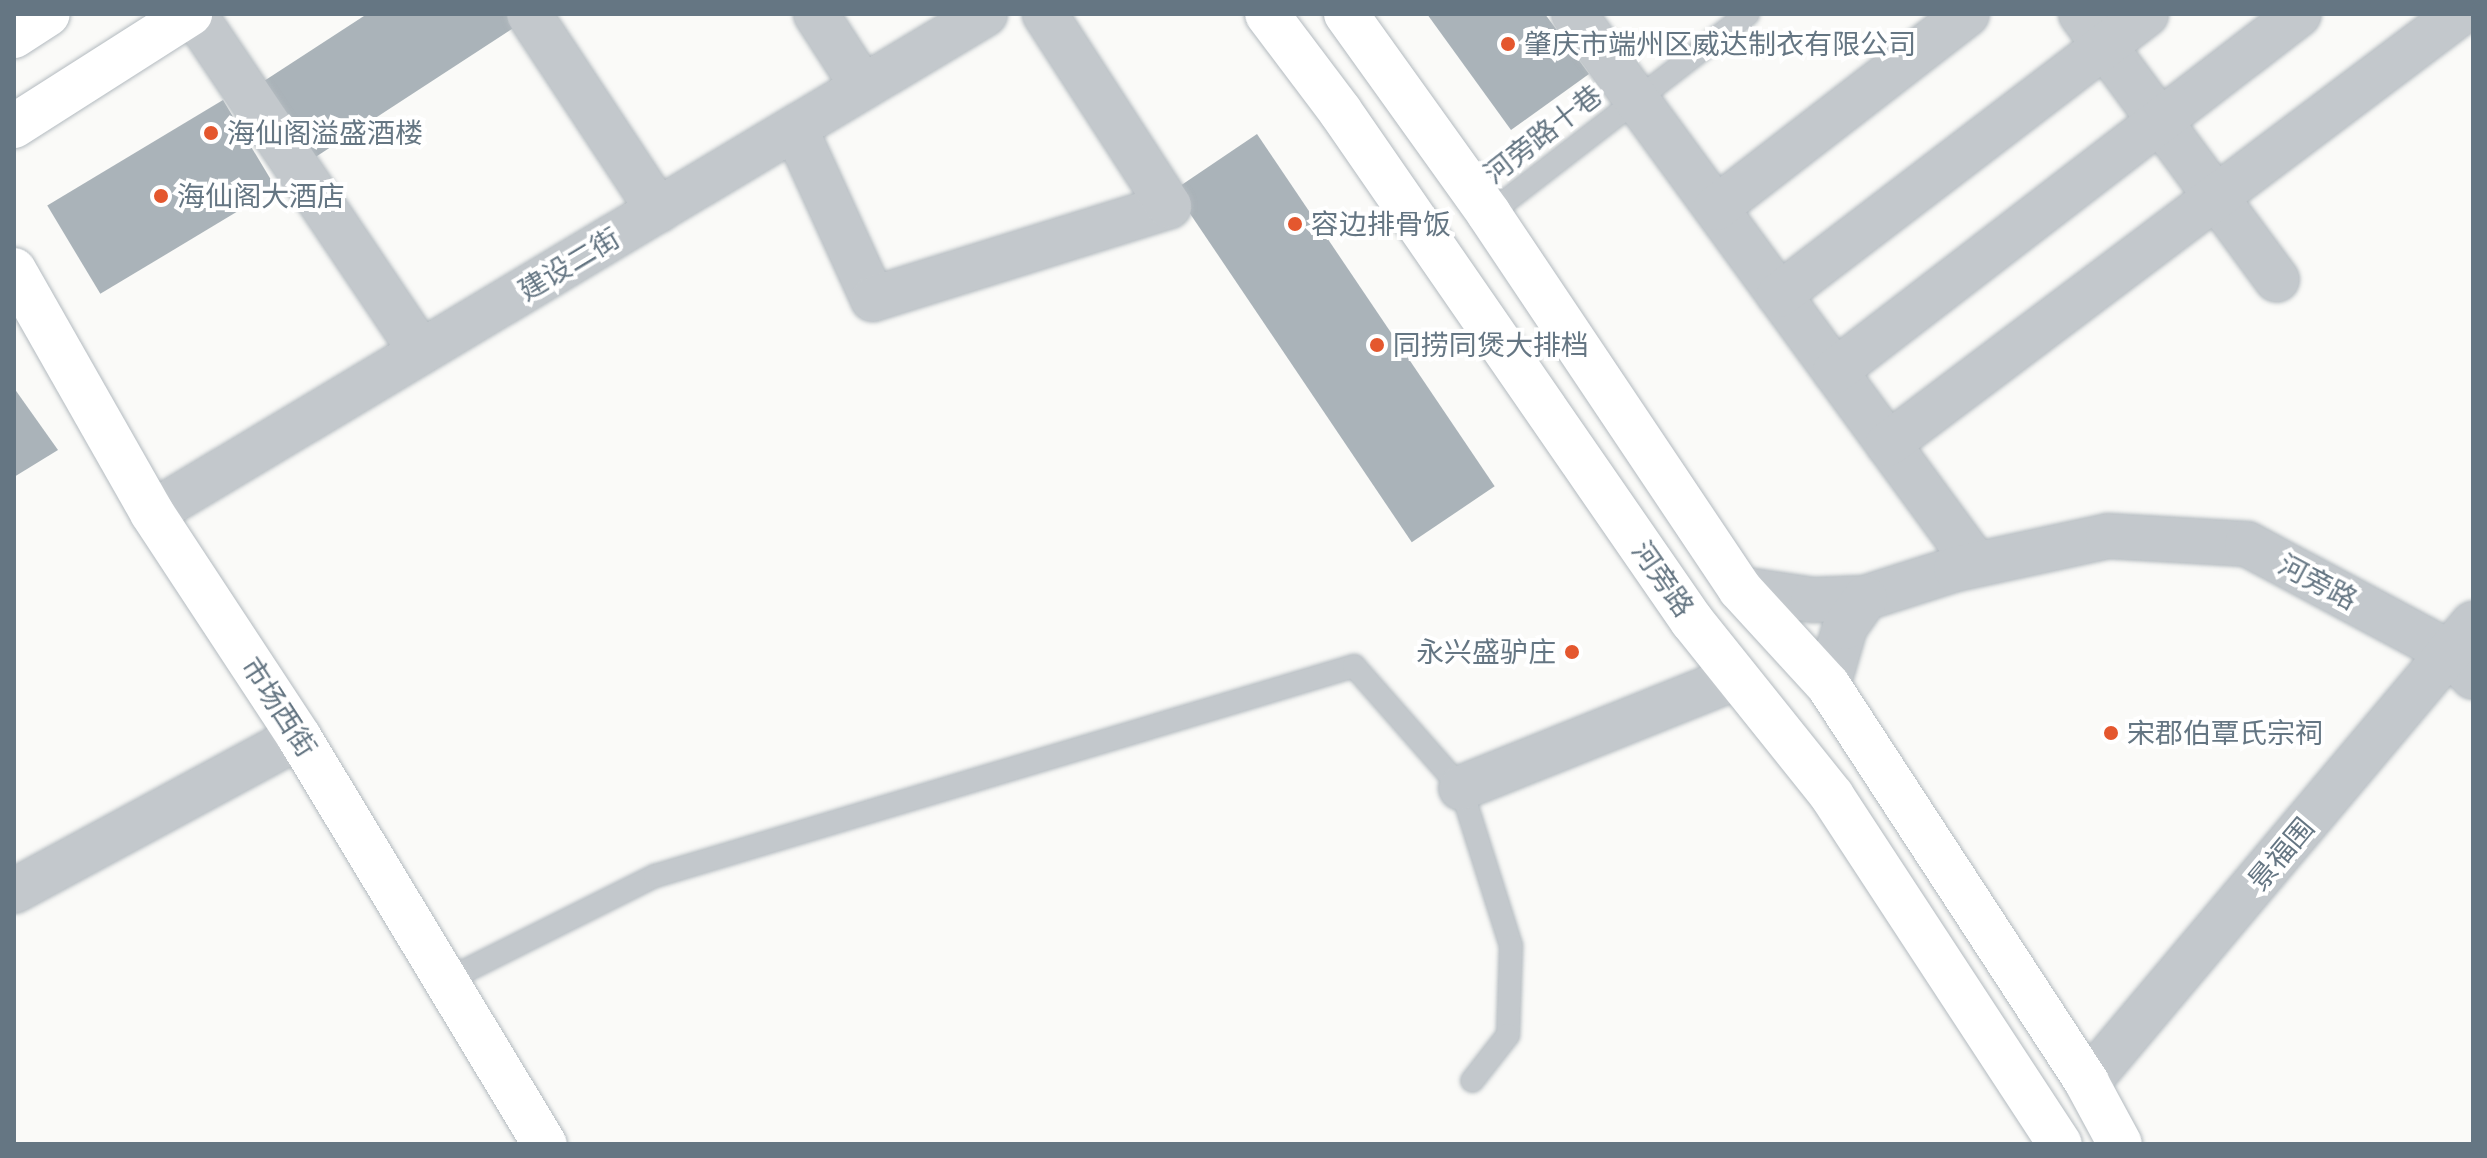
<!DOCTYPE html>
<meta charset="utf-8">
<style>
body{margin:0}
#map{position:relative;width:2487px;height:1158px;overflow:hidden;background:#fafaf8;font-family:"Titillium Web","Noto Sans SC",sans-serif}
div>[style]{position:absolute}
[style*='--x']{left:calc(var(--x)*1px);top:calc(var(--y)*1px);width:calc(var(--w)*1px);rotate:calc(var(--a)*1deg)}
.building>*{inset:0;background:#aab3b9;transform-origin:0 0}
.roads{filter:drop-shadow(0 0 2px #b3babf) drop-shadow(0 0 2px #b3babf)}
.lane>*{height:22px;margin:-11px;padding:0 11px;transform-origin:11px;border-radius:11px;background:#c3c8cc}
.street>*{height:44px;margin:-22px;padding:0 22px;transform-origin:22px;border-radius:22px;background:#c3c8cc}
.secondary>*{height:44px;margin:-22px;padding:0 22px;transform-origin:22px;border-radius:22px;background:#fff}
.dots>*{width:22px;height:22px;translate:-50% -50%;box-sizing:border-box;border:4px solid #fff;border-radius:50%}
span{translate:-50% -50%;white-space:nowrap;text-align:center;line-height:1.15;-webkit-text-stroke:8px #fff;paint-order:stroke}
.poi-label{font-size:28px;color:#657683}
.left{translate:0 -50%;text-align:left}
.right{translate:-100% -50%;text-align:right}
.street-label{font-size:28px;color:#657683}
.frame{position:absolute;inset:0;border:16px solid #657683;pointer-events:none}
</style>
<div id="map">
<div class="building">
<div style="clip-path:polygon(367px 14px,507px 14px,515px 27px,314px 158px,264px 81px)"></div>
<div style="clip-path:polygon(1427px 14px,1545px 14px,1589px 74px,1511px 130px)"></div>
<div style="left:223px;top:100px;width:103px;height:205px;rotate:59deg"></div>
<div style="left:1257px;top:134px;width:425px;height:100px;rotate:56deg"></div>
<div style="clip-path:polygon(14px 388px,58px 450px,14px 477px)"></div>
</div>
<div class="roads">
<div class="lane">
<div style="--x:1489;--y:214;--w:327;--a:-37.7"></div>
<div style="--x:447;--y:980;--w:233;--a:-26.6"></div>
<div style="--x:655;--y:876;--w:730;--a:-16.72"></div>
<div style="--x:1354;--y:666;--w:162;--a:48.7"></div>
<div style="--x:1461;--y:788;--w:166;--a:72.4"></div>
<div style="--x:1511;--y:946;--w:89;--a:91.9"></div>
<div style="--x:1508;--y:1035;--w:58;--a:128"></div>
</div>
<div class="street">
<div style="--x:194;--y:14;--w:407;--a:56.1"></div>
<div style="--x:529;--y:14;--w:235;--a:56.6"></div>
<div style="--x:816;--y:14;--w:87;--a:57.2"></div>
<div style="--x:1574;--y:14;--w:681;--a:53.84"></div>
<div style="--x:2081;--y:14;--w:330;--a:53.6"></div>
<div style="--x:795;--y:128;--w:188;--a:65.5"></div>
<div style="--x:873;--y:299;--w:310;--a:-17.4"></div>
<div style="--x:1169;--y:206;--w:229;--a:-122.9"></div>
<div style="--x:1716;--y:208;--w:317;--a:-37.7"></div>
<div style="--x:1779;--y:295;--w:462;--a:-37.4"></div>
<div style="--x:1835;--y:371;--w:585;--a:-37.57"></div>
<div style="--x:1888;--y:444;--w:715;--a:-36.98"></div>
<div style="--x:152;--y:513;--w:971;--a:-30.92"></div>
<div style="--x:1740;--y:589;--w:74;--a:8.6"></div>
<div style="--x:1813;--y:600;--w:52;--a:-2.2"></div>
<div style="--x:1865;--y:598;--w:96;--a:-17.7"></div>
<div style="--x:1956;--y:569;--w:156;--a:-12.2"></div>
<div style="--x:2108;--y:536;--w:139;--a:3.3"></div>
<div style="--x:2247;--y:544;--w:230;--a:28.2"></div>
<div style="--x:2450;--y:653;--w:33;--a:46"></div>
<div style="--x:1828;--y:685;--w:60;--a:-73.7"></div>
<div style="--x:1845;--y:627;--w:35;--a:-55"></div>
<div style="--x:1461;--y:788;--w:297;--a:-21.9"></div>
<div style="--x:14;--y:891;--w:324;--a:-28.4"></div>
<div style="--x:2087;--y:1083;--w:600;--a:-49.94"></div>
</div>
<div class="secondary">
<div style="--x:1267;--y:14;--w:121;--a:53"></div>
<div style="--x:1340;--y:111;--w:620;--a:55.39"></div>
<div style="--x:1692;--y:621;--w:224;--a:51.3"></div>
<div style="--x:1832;--y:796;--w:416;--a:56.8"></div>
<div style="--x:1346;--y:14;--w:246;--a:54.4"></div>
<div style="--x:1489;--y:214;--w:451;--a:56.2"></div>
<div style="--x:1740;--y:589;--w:130;--a:47.5"></div>
<div style="--x:1828;--y:685;--w:475;--a:56.9"></div>
<div style="--x:2087;--y:1083;--w:69;--a:61.6"></div>
<div style="--x:14;--y:36;--w:40;--a:-32.9"></div>
<div style="--x:14;--y:126;--w:209;--a:-32.5"></div>
<div style="--x:14;--y:270;--w:279;--a:60.4"></div>
<div style="--x:152;--y:513;--w:268;--a:56.7"></div>
<div style="--x:299;--y:737;--w:476;--a:58.9"></div>
</div>
</div>
<div class="dots">
<div style="left:1508px;top:44px;background:#e4572e"></div>
<div style="left:211px;top:133px;background:#e4572e"></div>
<div style="left:161px;top:196px;background:#e4572e"></div>
<div style="left:1295px;top:224px;background:#e4572e"></div>
<div style="left:1377px;top:345px;background:#e4572e"></div>
<div style="left:1572px;top:652px;background:#e4572e"></div>
<div style="left:2111px;top:733px;background:#e4572e"></div>
</div>
<div class="poi-label">
<span class="left" style="left:1524px;top:44px">肇庆市端州区威达制衣有限公司</span>
<span class="left" style="left:227px;top:133px">海仙阁溢盛酒楼</span>
<span class="left" style="left:177px;top:196px">海仙阁大酒店</span>
<span class="left" style="left:1311px;top:224px">容边排骨饭</span>
<span class="left" style="left:1393px;top:345px">同捞同煲大排档</span>
<span class="right" style="left:1556px;top:652px">永兴盛驴庄</span>
<span class="left" style="left:2127px;top:733px">宋郡伯覃氏宗祠</span>
</div>
<div class="street-label">
<span style="left:1543px;top:134px;rotate:-38deg">河旁路十巷</span>
<span style="left:569px;top:264px;rotate:-31deg">建设二街</span>
<span style="left:1663px;top:579px;rotate:55deg">河旁路</span>
<span style="left:2318px;top:582px;rotate:28deg">河旁路</span>
<span style="left:279px;top:707px;rotate:57deg">市场西街</span>
<span style="left:2281px;top:854px;rotate:-50deg">景福围</span>
</div>
<div class="frame"></div>
</div>
